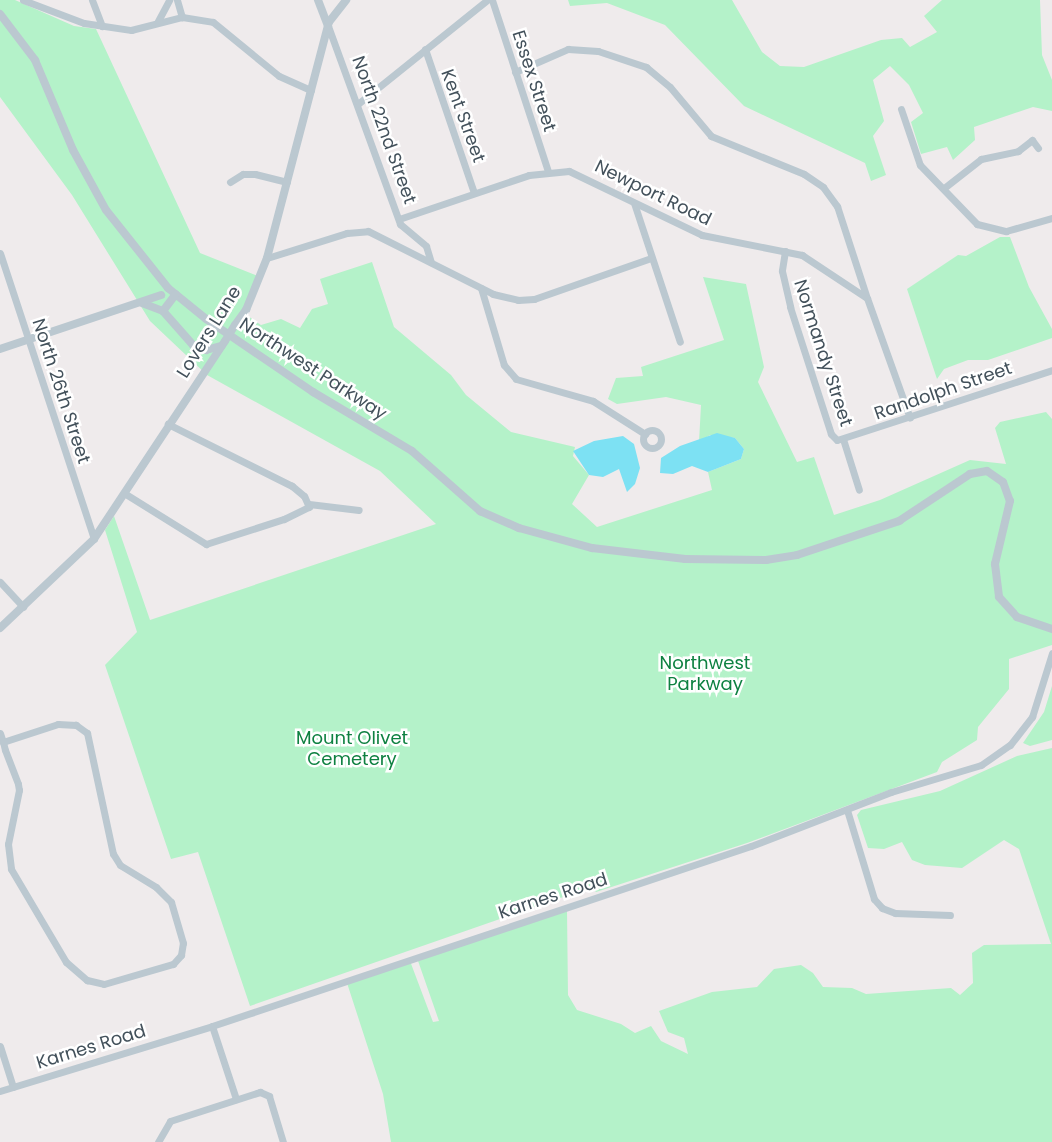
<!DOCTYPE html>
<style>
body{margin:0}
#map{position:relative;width:1052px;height:1142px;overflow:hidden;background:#efebec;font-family:Poppins,sans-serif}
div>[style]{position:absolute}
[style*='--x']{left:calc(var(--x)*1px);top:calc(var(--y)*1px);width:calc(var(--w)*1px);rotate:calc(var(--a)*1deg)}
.green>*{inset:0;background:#b4f2c9}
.water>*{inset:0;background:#7de1f3}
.minor>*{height:7px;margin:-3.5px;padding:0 3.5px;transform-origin:3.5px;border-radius:3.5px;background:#bbc8d0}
.minor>.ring{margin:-3.5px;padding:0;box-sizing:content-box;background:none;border:7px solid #bbc8d0;border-radius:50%}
.tertiary>*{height:8px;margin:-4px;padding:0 4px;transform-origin:4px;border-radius:4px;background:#bbc8d0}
.tertiary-bridge>*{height:8px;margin:-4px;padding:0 4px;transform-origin:4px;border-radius:4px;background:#bbc8d0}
span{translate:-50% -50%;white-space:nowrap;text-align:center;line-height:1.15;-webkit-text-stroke:5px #fff;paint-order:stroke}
.street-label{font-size:18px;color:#43515b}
.park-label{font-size:18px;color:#0e8141}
</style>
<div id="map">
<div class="green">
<div style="clip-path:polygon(0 0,15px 0,74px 26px,96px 29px,200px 253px,258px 276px,242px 312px,261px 325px,281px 319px,300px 328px,312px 309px,328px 304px,320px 279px,372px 262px,394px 327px,451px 375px,466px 395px,511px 432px,575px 447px,573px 456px,589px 475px,572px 504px,597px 527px,712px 490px,708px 472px,741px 459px,744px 449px,735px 438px,710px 435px,699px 442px,701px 405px,666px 397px,617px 404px,608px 399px,616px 378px,643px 376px,641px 367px,724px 340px,703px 277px,746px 284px,764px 367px,758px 382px,797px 462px,814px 457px,834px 515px,880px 500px,970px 460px,1006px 464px,995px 428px,1000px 422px,1046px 412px,1052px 419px,1052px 645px,1009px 659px,1009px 689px,978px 727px,977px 740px,942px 762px,937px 772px,747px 843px,596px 892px,592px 887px,250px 1006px,198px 852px,171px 859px,105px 665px,137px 632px,105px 530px,114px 516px,150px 620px,436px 524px,380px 471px,207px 375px,150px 321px,72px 195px,0 97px)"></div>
<div style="clip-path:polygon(568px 0,732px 0,762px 52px,780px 66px,804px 67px,881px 40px,902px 38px,910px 47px,937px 32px,924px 16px,942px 0,1040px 0,1042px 55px,1052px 80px,1052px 111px,1033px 107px,974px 127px,975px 140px,953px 160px,947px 147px,921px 154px,911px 122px,923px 113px,909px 85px,890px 66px,873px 80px,884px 121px,873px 136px,886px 175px,871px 181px,865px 163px,744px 106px,665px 25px,607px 3px,570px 6px)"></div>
<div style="clip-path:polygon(1000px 237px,1010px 237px,1029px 287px,1052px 329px,1052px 338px,988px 360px,968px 360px,944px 369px,937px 379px,907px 289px,958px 255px,966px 256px)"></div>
<div style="clip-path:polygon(1052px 686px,1052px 740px,1030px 746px,1023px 743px,1044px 712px)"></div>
<div style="clip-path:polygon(1052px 748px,1052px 1142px,391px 1142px,383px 1094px,347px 983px,410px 961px,433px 1022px,439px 1021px,417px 958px,567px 910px,568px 995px,577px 1010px,621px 1024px,635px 1033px,651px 1026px,661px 1041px,688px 1054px,684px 1038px,668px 1032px,659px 1011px,712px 992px,757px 987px,774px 969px,801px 965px,813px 973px,823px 987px,852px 988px,866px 994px,951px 988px,960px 995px,973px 983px,972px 953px,984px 945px,1051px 944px,1019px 849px,1004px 840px,962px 868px,925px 865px,912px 860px,902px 842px,884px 849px,868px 848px,857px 815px,861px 810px,940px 791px,1017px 756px)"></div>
</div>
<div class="water">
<div style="clip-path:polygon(717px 433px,735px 438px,744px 449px,741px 459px,708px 472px,692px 466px,673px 474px,660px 473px,661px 458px,680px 446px)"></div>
<div style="clip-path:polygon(623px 436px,634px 444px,640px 468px,635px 484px,627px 492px,619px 469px,603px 477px,589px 475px,573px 451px,594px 441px)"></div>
</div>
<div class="minor">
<div style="--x:23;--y:0;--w:65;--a:20.7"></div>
<div style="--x:84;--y:23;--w:48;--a:8.5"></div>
<div style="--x:131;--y:30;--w:53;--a:-14.3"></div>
<div style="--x:182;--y:17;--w:31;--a:9"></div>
<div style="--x:213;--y:22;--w:85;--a:39.3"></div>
<div style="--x:279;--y:76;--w:35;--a:24"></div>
<div style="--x:92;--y:0;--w:28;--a:69"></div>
<div style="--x:177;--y:0;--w:18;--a:74"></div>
<div style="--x:492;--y:0;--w:180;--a:71.9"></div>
<div style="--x:158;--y:21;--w:24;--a:-62"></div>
<div style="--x:328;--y:26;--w:211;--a:70"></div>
<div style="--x:400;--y:224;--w:34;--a:40"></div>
<div style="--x:426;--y:246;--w:17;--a:73"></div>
<div style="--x:425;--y:49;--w:152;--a:71.2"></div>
<div style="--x:515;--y:72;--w:58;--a:-23.5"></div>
<div style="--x:568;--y:49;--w:30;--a:4"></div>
<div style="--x:598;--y:51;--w:51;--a:18.4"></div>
<div style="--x:646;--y:67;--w:31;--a:40"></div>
<div style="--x:670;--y:87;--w:64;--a:50.1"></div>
<div style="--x:711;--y:136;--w:100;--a:22.2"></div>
<div style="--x:804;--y:174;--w:23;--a:34"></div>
<div style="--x:823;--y:187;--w:24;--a:54"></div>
<div style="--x:837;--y:206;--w:94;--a:72"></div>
<div style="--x:359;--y:103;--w:164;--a:-38.8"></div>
<div style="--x:901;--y:109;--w:59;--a:71.3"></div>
<div style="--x:920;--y:165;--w:82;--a:46"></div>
<div style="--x:977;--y:224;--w:30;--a:14"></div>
<div style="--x:1006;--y:231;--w:48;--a:-15.8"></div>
<div style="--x:230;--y:182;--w:15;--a:-32"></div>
<div style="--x:243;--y:174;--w:12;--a:0"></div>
<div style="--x:255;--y:174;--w:33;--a:14"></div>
<div style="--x:944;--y:188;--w:47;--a:-38.1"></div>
<div style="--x:981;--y:159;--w:38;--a:-12"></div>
<div style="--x:1018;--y:151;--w:18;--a:-38"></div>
<div style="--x:1032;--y:140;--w:10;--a:53"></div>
<div style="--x:634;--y:203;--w:146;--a:71.7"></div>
<div style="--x:399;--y:219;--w:137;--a:-18.7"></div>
<div style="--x:529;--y:175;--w:40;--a:-5.7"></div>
<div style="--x:569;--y:171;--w:148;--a:25.7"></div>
<div style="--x:702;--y:235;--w:102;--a:11.3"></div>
<div style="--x:802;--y:255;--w:78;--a:33.5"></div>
<div style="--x:867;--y:298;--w:127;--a:70.3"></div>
<div style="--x:785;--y:251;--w:20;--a:99"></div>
<div style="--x:782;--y:271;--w:37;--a:77"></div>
<div style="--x:790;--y:307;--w:133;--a:72.1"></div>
<div style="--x:831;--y:434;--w:8;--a:45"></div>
<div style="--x:837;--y:440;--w:226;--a:-18"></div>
<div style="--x:0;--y:253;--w:301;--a:71.8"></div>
<div style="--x:267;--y:258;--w:84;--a:-17.4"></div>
<div style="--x:347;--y:233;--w:21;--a:-5"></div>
<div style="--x:368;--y:231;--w:140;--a:26.7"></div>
<div style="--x:493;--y:294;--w:26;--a:13"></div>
<div style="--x:518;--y:300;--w:16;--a:-4"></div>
<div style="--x:534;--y:299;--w:124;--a:-19.3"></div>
<div style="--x:481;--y:288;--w:80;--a:73.4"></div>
<div style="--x:504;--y:365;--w:18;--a:49"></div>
<div style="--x:516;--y:379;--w:80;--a:15.9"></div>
<div style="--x:593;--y:401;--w:62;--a:32.4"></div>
<div class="ring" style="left:643px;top:430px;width:11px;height:11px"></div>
<div style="--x:843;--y:439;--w:53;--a:72.6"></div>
<div style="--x:124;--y:493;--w:97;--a:31.9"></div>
<div style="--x:206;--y:544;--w:82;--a:-17.8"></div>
<div style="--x:284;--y:519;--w:28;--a:-26"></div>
<div style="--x:309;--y:507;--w:12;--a:-114"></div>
<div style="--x:304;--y:496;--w:16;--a:-140"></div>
<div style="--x:292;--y:486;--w:139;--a:-153.4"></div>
<div style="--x:309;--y:504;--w:50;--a:6.8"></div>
<div style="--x:0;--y:582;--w:34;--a:47"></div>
<div style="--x:0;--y:733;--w:9;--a:72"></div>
<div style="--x:3;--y:742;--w:8;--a:76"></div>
<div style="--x:5;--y:750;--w:36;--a:69"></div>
<div style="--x:18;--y:784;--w:6;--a:81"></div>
<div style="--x:19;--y:790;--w:55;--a:101.5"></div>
<div style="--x:8;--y:844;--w:25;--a:83"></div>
<div style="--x:11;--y:869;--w:108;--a:59.4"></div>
<div style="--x:66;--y:962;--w:28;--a:41"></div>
<div style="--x:87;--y:980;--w:17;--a:13"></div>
<div style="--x:104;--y:984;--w:72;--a:-16.2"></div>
<div style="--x:173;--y:964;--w:12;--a:-48"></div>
<div style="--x:181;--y:955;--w:12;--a:-81"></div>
<div style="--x:183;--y:943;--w:43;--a:-106.3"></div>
<div style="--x:171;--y:902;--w:21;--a:-135"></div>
<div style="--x:156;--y:887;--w:42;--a:-148.6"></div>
<div style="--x:120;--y:865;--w:13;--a:-122"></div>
<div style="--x:113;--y:854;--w:124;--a:-102.1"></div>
<div style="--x:87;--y:733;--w:14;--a:-144"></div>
<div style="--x:76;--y:725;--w:18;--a:-177"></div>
<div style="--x:58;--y:724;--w:58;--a:161.9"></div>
<div style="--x:847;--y:810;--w:93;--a:73.1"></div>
<div style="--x:874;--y:899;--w:12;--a:48"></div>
<div style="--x:882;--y:908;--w:14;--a:21"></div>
<div style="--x:895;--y:913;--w:55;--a:2.1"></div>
<div style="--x:212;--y:1026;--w:77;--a:71.8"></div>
<div style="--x:0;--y:1046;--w:43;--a:72.4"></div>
<div style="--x:0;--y:1091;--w:222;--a:-17"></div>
<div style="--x:212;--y:1026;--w:568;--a:-18.47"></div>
<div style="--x:751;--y:846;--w:150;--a:-21.1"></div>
<div style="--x:891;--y:792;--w:94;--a:-16.7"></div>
<div style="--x:981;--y:765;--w:35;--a:-35"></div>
<div style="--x:1010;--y:745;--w:36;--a:-52"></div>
<div style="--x:1032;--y:717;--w:67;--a:-72.6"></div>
<div style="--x:158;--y:1142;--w:24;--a:-60"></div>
<div style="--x:170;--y:1121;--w:95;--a:-17.9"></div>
<div style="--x:260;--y:1092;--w:10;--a:24"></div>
<div style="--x:269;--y:1096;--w:48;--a:73.1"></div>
</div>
<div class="tertiary">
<div style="--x:318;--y:0;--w:28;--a:69"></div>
<div style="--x:0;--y:14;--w:58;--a:52.7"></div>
<div style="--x:35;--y:60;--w:98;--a:67.1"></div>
<div style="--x:73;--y:150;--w:68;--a:61.2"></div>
<div style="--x:106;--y:210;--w:100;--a:51.5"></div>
<div style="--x:168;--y:288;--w:49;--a:39.2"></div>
<div style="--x:206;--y:319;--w:130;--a:34.3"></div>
<div style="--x:313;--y:392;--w:115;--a:30.8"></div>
<div style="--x:412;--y:451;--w:91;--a:41.4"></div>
<div style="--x:480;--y:511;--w:43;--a:23.6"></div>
<div style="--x:519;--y:528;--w:76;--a:15.3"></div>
<div style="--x:592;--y:548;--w:94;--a:6.7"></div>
<div style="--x:685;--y:559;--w:81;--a:0.7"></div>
<div style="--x:766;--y:560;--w:31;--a:-9"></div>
<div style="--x:797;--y:555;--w:108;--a:-18.4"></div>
<div style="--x:899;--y:521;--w:85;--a:-33.5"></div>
<div style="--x:970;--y:474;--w:17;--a:-10"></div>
<div style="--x:987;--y:471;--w:19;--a:35"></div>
<div style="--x:1003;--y:482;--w:20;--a:70"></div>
<div style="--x:1010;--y:501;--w:65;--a:103.4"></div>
<div style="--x:995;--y:564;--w:33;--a:83"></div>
<div style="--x:999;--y:597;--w:27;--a:48"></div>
<div style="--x:1017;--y:617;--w:37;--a:19"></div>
<div style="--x:142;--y:303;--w:22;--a:21"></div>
<div style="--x:163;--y:311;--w:45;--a:48.6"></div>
<div style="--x:193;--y:345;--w:14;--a:21"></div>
<div style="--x:206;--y:350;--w:16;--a:-15"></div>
<div style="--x:163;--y:311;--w:21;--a:-53"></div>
<div style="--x:235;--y:325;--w:19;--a:-54"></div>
<div style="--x:246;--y:310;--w:56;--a:-68"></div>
<div style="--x:267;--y:258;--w:244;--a:-75.3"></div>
<div style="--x:329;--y:22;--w:28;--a:-52"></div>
<div style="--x:0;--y:349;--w:170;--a:-18.5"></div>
<div style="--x:0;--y:628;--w:129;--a:-43.4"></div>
<div style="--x:94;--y:539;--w:237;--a:-56.5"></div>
</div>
<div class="tertiary-bridge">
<div style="--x:225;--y:341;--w:19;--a:-58"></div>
</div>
<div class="street-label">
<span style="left:534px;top:81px;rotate:72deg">Essex Street</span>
<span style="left:463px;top:116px;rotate:70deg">Kent Street</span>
<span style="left:384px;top:130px;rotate:70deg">North 22nd Street</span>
<span style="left:653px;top:193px;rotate:26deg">Newport Road</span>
<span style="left:209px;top:332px;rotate:-58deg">Lovers Lane</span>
<span style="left:823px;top:353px;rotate:72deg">Normandy Street</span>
<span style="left:313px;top:369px;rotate:33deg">Northwest Parkway</span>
<span style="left:61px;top:391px;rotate:72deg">North 26th Street</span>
<span style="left:943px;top:391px;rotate:-19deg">Randolph Street</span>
<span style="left:553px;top:896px;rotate:-18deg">Karnes Road</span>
<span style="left:91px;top:1047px;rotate:-17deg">Karnes Road</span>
</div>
<div class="park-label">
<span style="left:705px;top:674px">Northwest<br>Parkway</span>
<span style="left:352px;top:749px">Mount Olivet<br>Cemetery</span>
</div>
</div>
